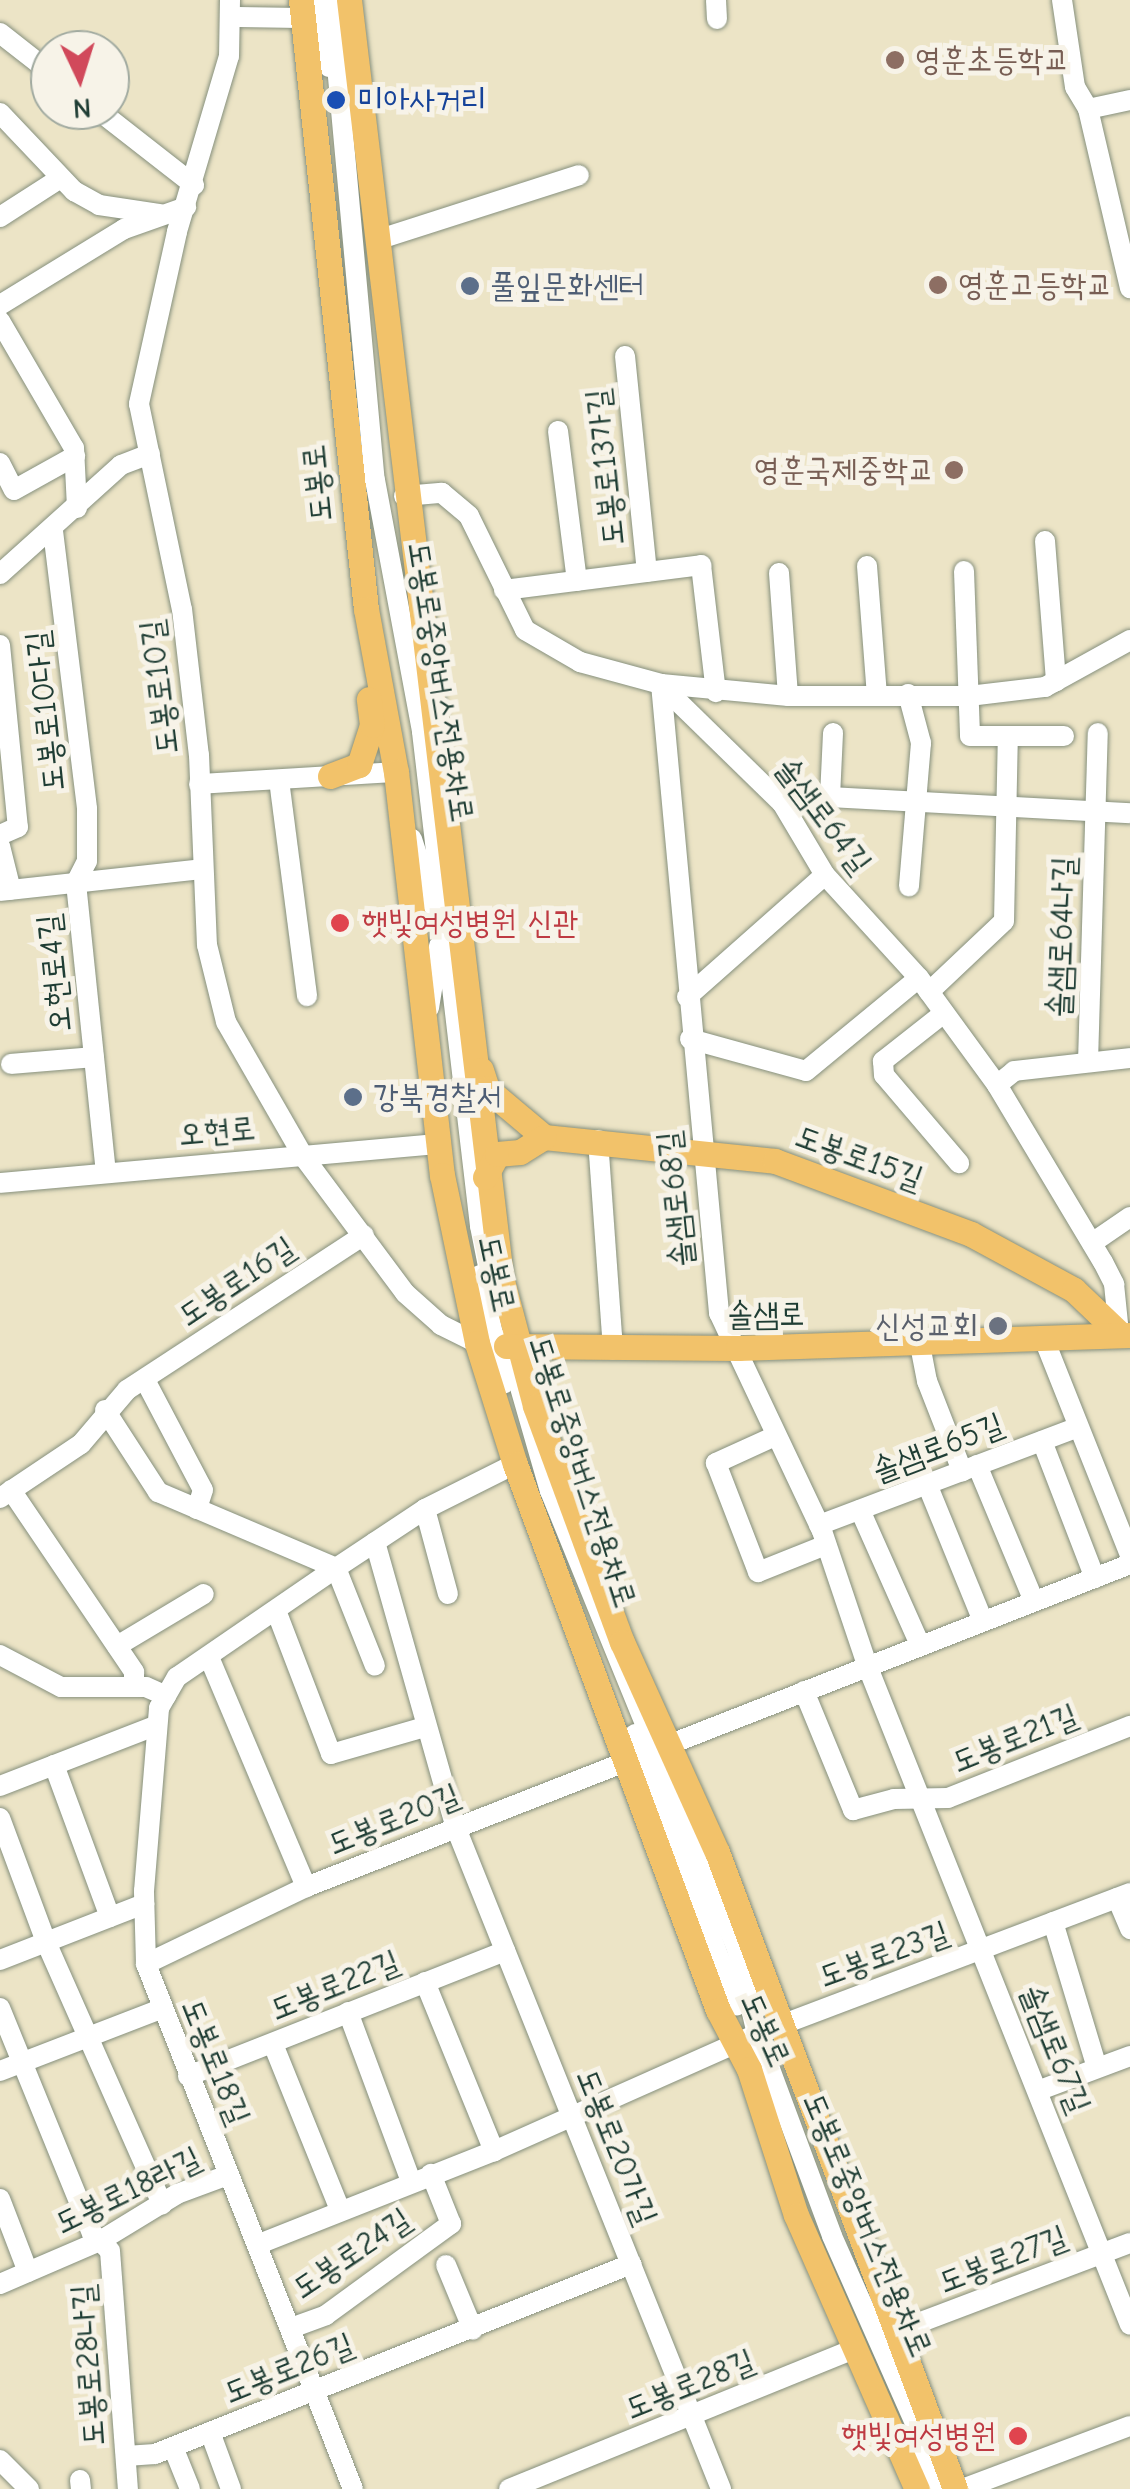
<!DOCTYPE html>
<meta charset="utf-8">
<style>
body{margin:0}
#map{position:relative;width:1130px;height:2489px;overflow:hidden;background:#ece4c6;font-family:"Comic Neue","Poor Story",sans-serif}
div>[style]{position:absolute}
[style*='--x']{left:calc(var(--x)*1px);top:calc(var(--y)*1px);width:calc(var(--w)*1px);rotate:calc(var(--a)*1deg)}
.roads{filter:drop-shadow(0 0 2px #86907d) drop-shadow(0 0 2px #86907d)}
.minor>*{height:20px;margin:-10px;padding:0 10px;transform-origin:10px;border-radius:10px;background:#fff}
.major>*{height:25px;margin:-12.5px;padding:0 12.5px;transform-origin:12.5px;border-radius:12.5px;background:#f2c26a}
.dots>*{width:28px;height:28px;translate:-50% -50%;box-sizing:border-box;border:5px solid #f7f3e8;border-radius:50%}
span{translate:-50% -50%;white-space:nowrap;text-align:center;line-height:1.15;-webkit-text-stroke:10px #f7f3e8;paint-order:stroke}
.education-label{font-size:32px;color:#785e54}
.left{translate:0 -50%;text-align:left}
.right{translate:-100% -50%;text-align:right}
.transit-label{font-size:32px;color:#164399}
.service-label{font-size:32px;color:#4e5e75}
.street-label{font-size:32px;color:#1f3d34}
.health-label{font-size:32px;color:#be3a42}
.worship-label{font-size:32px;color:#5b616d}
.north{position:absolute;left:30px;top:30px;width:100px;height:100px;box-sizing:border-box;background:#f7f3e8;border:2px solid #a1aaa0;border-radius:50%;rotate:176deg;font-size:28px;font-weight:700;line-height:40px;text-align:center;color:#1f3d34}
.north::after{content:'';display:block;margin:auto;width:35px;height:45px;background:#d1495b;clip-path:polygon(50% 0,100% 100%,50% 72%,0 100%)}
</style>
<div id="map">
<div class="roads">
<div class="minor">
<div style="--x:230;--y:0;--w:56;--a:91"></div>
<div style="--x:229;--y:56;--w:184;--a:106.5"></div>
<div style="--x:177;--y:232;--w:176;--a:102.5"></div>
<div style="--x:139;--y:404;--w:209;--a:78.2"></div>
<div style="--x:182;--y:609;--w:147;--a:83.4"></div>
<div style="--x:199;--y:755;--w:190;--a:87.6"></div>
<div style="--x:207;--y:945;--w:79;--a:76.1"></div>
<div style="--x:226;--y:1022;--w:155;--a:60.1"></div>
<div style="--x:303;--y:1156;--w:171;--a:53.3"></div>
<div style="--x:405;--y:1293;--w:48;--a:41.6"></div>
<div style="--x:441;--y:1325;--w:40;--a:26.6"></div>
<div style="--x:317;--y:0;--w:68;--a:79.8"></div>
<div style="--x:331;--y:0;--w:482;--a:84.8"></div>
<div style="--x:375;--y:480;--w:256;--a:79.4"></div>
<div style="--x:422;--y:732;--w:497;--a:83.3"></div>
<div style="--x:480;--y:1226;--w:66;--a:78.7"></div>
<div style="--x:716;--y:0;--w:19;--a:87"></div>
<div style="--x:1062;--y:0;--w:88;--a:81.5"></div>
<div style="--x:1075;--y:87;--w:26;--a:59"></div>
<div style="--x:1088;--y:109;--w:184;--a:76.8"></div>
<div style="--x:233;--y:17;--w:72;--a:0.8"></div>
<div style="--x:0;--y:33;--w:63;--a:38"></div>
<div style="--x:1088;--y:109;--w:43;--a:-12.1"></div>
<div style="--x:98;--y:110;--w:122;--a:38"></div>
<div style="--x:0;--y:113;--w:108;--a:46.5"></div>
<div style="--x:74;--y:191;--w:29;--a:29"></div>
<div style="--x:99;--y:205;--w:62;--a:8.4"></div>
<div style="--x:0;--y:217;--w:70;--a:-32.8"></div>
<div style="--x:377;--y:240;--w:212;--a:-17.8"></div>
<div style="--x:0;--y:305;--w:145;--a:-31.5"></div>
<div style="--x:124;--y:229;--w:66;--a:-19.5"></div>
<div style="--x:0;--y:321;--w:147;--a:59.8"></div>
<div style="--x:74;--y:448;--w:60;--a:87.1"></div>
<div style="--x:625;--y:356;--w:217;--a:84.2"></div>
<div style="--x:558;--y:431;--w:151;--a:82.8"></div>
<div style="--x:0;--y:463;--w:30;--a:63"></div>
<div style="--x:14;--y:490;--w:70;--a:-29.1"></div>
<div style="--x:404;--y:496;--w:38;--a:-5"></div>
<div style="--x:442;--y:493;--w:35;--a:40"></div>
<div style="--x:469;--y:516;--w:127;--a:63.8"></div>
<div style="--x:525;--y:630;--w:64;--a:30.2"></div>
<div style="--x:580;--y:662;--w:84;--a:15.2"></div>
<div style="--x:661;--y:684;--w:128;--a:5.4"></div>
<div style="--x:788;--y:696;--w:181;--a:0"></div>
<div style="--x:969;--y:696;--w:77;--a:-6.8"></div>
<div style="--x:1045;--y:687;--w:97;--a:-28.9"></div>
<div style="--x:53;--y:531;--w:280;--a:83"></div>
<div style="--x:87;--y:809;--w:52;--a:90"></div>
<div style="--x:87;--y:861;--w:25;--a:117"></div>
<div style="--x:76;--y:883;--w:290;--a:84.1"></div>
<div style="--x:1045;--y:541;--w:141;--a:85.5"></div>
<div style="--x:867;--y:566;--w:129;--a:85.6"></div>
<div style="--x:964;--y:571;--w:165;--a:87.9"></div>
<div style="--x:970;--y:736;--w:94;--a:0"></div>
<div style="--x:779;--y:573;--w:123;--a:85.8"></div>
<div style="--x:0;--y:574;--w:163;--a:-42"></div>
<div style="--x:121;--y:465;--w:31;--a:-21"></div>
<div style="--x:504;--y:590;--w:199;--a:-7.2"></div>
<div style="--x:701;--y:565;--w:128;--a:83.3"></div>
<div style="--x:0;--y:645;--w:183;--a:84.4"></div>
<div style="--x:18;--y:827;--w:20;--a:156"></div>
<div style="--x:661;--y:684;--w:632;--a:84.73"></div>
<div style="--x:719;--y:1313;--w:241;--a:64.7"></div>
<div style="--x:822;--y:1531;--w:141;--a:71.4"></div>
<div style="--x:867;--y:1665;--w:710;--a:68.27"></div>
<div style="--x:662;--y:686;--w:168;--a:44.3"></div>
<div style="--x:782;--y:803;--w:84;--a:59.2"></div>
<div style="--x:825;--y:875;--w:139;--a:47.6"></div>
<div style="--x:919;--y:978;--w:132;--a:53.9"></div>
<div style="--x:997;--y:1085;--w:206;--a:59.1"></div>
<div style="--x:1103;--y:1262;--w:25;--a:63"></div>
<div style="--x:1114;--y:1284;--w:49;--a:84.2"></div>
<div style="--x:908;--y:694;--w:51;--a:75.1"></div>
<div style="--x:921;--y:743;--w:144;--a:94.8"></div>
<div style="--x:279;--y:780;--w:218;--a:82.6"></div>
<div style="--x:199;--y:784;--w:197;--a:-3.5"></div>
<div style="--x:830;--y:797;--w:64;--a:-87.3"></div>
<div style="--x:782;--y:803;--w:48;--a:-7.1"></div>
<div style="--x:830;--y:797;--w:300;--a:3.1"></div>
<div style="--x:412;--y:839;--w:71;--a:72.1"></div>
<div style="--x:0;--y:846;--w:45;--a:76"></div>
<div style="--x:0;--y:891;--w:202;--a:-6.2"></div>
<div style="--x:929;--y:992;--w:103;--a:-43.4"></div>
<div style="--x:1004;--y:921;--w:185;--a:-88.8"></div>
<div style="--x:687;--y:997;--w:184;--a:-41.5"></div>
<div style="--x:429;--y:1008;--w:63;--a:-80.8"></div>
<div style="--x:944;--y:1013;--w:78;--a:141.8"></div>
<div style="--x:883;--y:1061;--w:14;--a:86"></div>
<div style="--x:884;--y:1075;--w:116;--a:49.6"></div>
<div style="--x:690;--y:1039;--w:120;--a:15.4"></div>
<div style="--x:806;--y:1071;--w:146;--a:-39.5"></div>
<div style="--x:1088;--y:1062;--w:329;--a:-88.3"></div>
<div style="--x:11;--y:1064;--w:83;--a:-4.8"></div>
<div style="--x:997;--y:1085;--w:22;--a:-39"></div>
<div style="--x:1014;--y:1071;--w:117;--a:-6.4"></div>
<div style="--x:598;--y:1140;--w:210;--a:85.9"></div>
<div style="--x:0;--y:1183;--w:440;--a:-5.1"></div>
<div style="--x:1092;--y:1243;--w:46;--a:-34.4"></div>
<div style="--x:480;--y:1275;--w:111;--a:77.5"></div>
<div style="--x:506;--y:1339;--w:158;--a:73.9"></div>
<div style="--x:550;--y:1491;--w:495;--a:67.8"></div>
<div style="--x:737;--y:1949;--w:87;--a:76.8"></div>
<div style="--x:757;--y:2034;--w:215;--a:69.6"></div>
<div style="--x:832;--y:2236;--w:240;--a:66.1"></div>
<div style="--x:1044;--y:1339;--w:232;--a:68.3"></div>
<div style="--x:920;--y:1345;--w:37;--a:79"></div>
<div style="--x:927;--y:1381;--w:97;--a:68.7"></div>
<div style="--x:145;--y:1380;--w:124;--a:62.2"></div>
<div style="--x:203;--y:1490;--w:20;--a:108"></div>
<div style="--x:105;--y:1410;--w:98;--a:57.1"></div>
<div style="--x:158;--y:1492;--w:194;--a:23.1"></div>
<div style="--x:336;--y:1568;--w:105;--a:68.3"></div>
<div style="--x:773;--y:1437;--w:63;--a:155.5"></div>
<div style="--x:716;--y:1463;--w:117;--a:68.9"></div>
<div style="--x:758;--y:1572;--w:73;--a:-21.7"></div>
<div style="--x:1042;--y:1441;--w:147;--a:68.9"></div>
<div style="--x:977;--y:1465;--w:147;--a:67.3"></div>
<div style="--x:927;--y:1484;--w:148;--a:67.8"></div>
<div style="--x:11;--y:1490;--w:220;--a:55.9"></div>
<div style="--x:134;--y:1672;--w:14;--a:90"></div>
<div style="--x:0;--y:1498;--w:97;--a:-33.7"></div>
<div style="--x:81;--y:1444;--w:71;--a:-49.6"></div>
<div style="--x:127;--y:1390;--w:283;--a:-33.2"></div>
<div style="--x:425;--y:1509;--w:88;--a:74.9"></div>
<div style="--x:860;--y:1510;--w:148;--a:66"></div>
<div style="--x:819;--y:1525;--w:277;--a:-20.7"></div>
<div style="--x:375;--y:1542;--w:297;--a:74.2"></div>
<div style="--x:456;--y:1828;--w:712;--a:68.15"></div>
<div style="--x:277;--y:1613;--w:151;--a:69"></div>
<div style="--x:331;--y:1754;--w:98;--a:-16"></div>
<div style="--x:117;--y:1646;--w:101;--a:-30.9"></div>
<div style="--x:0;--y:1655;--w:69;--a:27.7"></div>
<div style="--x:61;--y:1687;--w:85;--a:0"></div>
<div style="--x:146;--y:1687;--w:22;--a:24"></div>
<div style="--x:209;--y:1657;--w:250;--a:67.1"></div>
<div style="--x:804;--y:1691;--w:129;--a:67.6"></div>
<div style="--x:853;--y:1810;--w:42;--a:-15"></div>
<div style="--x:894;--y:1799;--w:54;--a:-1.1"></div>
<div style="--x:948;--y:1798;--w:196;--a:-21.6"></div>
<div style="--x:635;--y:1734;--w:290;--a:69.4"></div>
<div style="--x:54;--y:1765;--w:162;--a:69.8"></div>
<div style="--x:0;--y:1786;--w:168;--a:-21.2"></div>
<div style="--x:0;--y:1818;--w:132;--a:69.6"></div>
<div style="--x:46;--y:1942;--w:287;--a:66.1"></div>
<div style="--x:1117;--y:1898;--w:34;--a:67"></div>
<div style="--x:1053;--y:1922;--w:152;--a:73.2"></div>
<div style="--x:0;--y:1960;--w:155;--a:-21.3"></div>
<div style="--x:146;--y:1964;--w:178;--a:-25.7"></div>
<div style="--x:306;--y:1887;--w:885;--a:-21.4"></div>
<div style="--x:425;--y:1982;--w:183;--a:67.8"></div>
<div style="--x:0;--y:2008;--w:243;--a:67.8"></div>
<div style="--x:92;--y:2233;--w:25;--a:45"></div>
<div style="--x:110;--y:2251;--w:239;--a:85.7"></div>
<div style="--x:348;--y:2012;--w:180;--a:69.6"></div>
<div style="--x:273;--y:2044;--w:179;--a:68"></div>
<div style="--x:0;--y:2071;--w:173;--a:-21.1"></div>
<div style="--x:188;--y:2076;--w:341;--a:-21.5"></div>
<div style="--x:1040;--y:2090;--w:96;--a:-20.7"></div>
<div style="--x:0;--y:2199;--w:78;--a:69"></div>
<div style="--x:259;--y:2244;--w:253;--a:-21.6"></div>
<div style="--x:494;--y:2151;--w:288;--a:-24"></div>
<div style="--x:757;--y:2034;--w:399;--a:-20.7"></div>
<div style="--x:446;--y:2265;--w:70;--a:67.4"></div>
<div style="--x:0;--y:2284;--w:109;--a:-23.3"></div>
<div style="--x:100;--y:2241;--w:90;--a:-31.4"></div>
<div style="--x:177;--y:2194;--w:54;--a:-20.4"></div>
<div style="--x:291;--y:2328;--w:37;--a:-20"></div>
<div style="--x:326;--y:2315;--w:155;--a:-36.1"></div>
<div style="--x:451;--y:2224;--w:54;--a:-111.8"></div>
<div style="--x:897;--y:2331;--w:249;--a:-20.7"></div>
<div style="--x:210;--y:2432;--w:61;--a:69.8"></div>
<div style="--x:916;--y:2444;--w:48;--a:69.3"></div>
<div style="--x:173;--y:2447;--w:45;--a:68"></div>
<div style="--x:126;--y:2456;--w:29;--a:-4"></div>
<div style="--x:155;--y:2454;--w:513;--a:-21.76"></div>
<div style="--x:0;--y:2460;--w:41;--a:45"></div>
<div style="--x:80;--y:2480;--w:9;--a:84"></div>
<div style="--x:353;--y:2489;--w:564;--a:-111.52"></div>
<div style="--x:146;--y:1964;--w:73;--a:-91.6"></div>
<div style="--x:144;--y:1891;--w:184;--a:-85.3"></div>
<div style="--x:159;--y:1708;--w:36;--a:-60"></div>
<div style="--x:177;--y:1677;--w:193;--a:-34.4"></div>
<div style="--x:336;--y:1568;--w:107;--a:-33.5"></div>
<div style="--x:425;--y:1509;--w:101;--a:-26.6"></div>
<div style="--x:509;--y:2489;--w:375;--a:-22.1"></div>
<div style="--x:962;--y:2489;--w:179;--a:-20.6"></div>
</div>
<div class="major">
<div style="--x:301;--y:0;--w:612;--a:83.91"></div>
<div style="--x:366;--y:609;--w:166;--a:79.6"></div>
<div style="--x:396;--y:772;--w:406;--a:83.5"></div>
<div style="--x:442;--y:1175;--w:172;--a:78.2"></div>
<div style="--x:477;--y:1343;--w:127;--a:72.6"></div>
<div style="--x:515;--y:1464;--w:583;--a:69.61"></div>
<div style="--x:718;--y:2010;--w:67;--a:62.3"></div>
<div style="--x:749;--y:2069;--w:153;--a:72.2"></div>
<div style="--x:796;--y:2215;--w:300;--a:66.2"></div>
<div style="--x:349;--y:0;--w:1286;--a:83.21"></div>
<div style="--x:501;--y:1277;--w:133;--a:75.2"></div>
<div style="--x:535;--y:1406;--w:252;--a:69.8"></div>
<div style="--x:622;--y:1642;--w:230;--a:65.7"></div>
<div style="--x:717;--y:1852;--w:680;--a:69.51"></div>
<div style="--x:330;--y:776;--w:31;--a:-21"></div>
<div style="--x:359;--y:765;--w:42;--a:-72"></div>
<div style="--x:372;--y:725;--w:26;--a:-97"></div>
<div style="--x:481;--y:1070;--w:20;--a:72"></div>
<div style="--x:487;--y:1089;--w:75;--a:40.1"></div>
<div style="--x:544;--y:1137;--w:232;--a:5.9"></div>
<div style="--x:775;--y:1161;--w:209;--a:20.4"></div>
<div style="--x:971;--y:1234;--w:117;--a:28.5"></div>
<div style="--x:1074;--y:1290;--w:62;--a:43.7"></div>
<div style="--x:485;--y:1177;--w:26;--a:-62"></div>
<div style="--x:497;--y:1154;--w:23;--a:-5"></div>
<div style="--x:520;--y:1152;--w:28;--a:-32"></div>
<div style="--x:506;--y:1346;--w:232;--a:0.5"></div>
<div style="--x:738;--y:1348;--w:392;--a:-1.9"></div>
</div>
</div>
<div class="dots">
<div style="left:895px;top:60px;background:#8d6e63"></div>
<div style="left:336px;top:100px;background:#1a4fb4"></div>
<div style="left:938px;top:285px;background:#8d6e63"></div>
<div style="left:470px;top:286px;background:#5c6f8a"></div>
<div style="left:954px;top:470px;background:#8d6e63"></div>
<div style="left:340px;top:923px;background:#e0444e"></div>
<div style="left:353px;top:1097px;background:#5c6f8a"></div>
<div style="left:998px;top:1326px;background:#6b7280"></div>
<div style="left:1018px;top:2436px;background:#e0444e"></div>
</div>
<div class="education-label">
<span class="left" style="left:915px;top:60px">영훈초등학교</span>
<span class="left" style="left:958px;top:285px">영훈고등학교</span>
<span class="right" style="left:934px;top:470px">영훈국제중학교</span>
</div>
<div class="transit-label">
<span class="left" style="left:358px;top:100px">미아사거리</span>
</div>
<div class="service-label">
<span class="left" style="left:490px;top:286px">풀잎문화센터</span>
<span class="left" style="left:373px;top:1097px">강북경찰서</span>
</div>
<div class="street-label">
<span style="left:606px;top:467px;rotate:-96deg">도봉로13가길</span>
<span style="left:318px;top:483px;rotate:-96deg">도봉로</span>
<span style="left:440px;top:682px;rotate:81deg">도봉로중앙버스전용차로</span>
<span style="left:160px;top:687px;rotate:-97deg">도봉로10길</span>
<span style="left:46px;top:711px;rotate:-96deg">도봉로10다길</span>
<span style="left:823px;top:816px;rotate:53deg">솔샘로64길</span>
<span style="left:1062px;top:937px;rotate:-88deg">솔샘로64나길</span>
<span style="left:55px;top:973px;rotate:-96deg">오현로4길</span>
<span style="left:217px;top:1132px;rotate:-5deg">오현로</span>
<span style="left:859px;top:1158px;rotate:20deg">도봉로15길</span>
<span style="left:676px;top:1199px;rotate:-96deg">솔샘로68길</span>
<span style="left:496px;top:1274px;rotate:78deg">도봉로</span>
<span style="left:237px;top:1282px;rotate:-34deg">도봉로16길</span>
<span style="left:766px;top:1315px;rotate:-1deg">솔샘로</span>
<span style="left:938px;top:1448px;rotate:-21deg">솔샘로65길</span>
<span style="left:582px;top:1472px;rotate:72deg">도봉로중앙버스전용차로</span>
<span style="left:1015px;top:1739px;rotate:-22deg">도봉로21길</span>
<span style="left:394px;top:1820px;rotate:-22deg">도봉로20길</span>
<span style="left:884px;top:1955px;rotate:-20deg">도봉로23길</span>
<span style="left:335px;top:1986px;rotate:-22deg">도봉로22길</span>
<span style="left:765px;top:2030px;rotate:66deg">도봉로</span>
<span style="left:1055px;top:2049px;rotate:68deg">솔샘로67길</span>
<span style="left:215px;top:2062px;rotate:68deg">도봉로18길</span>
<span style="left:616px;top:2147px;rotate:68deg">도봉로20가길</span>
<span style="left:128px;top:2191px;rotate:-26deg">도봉로18라길</span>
<span style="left:867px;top:2225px;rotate:67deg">도봉로중앙버스전용차로</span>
<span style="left:352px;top:2254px;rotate:-34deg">도봉로24길</span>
<span style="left:1003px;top:2260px;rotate:-21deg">도봉로27길</span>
<span style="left:89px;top:2365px;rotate:-94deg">도봉로28나길</span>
<span style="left:289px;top:2369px;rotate:-22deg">도봉로26길</span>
<span style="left:690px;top:2385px;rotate:-22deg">도봉로28길</span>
</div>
<div class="health-label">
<span class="left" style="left:362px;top:923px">햇빛여성병원 신관</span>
<span class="right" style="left:996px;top:2436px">햇빛여성병원</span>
</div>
<div class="worship-label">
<span class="right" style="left:978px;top:1326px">신성교회</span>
</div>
<div class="north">N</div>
</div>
